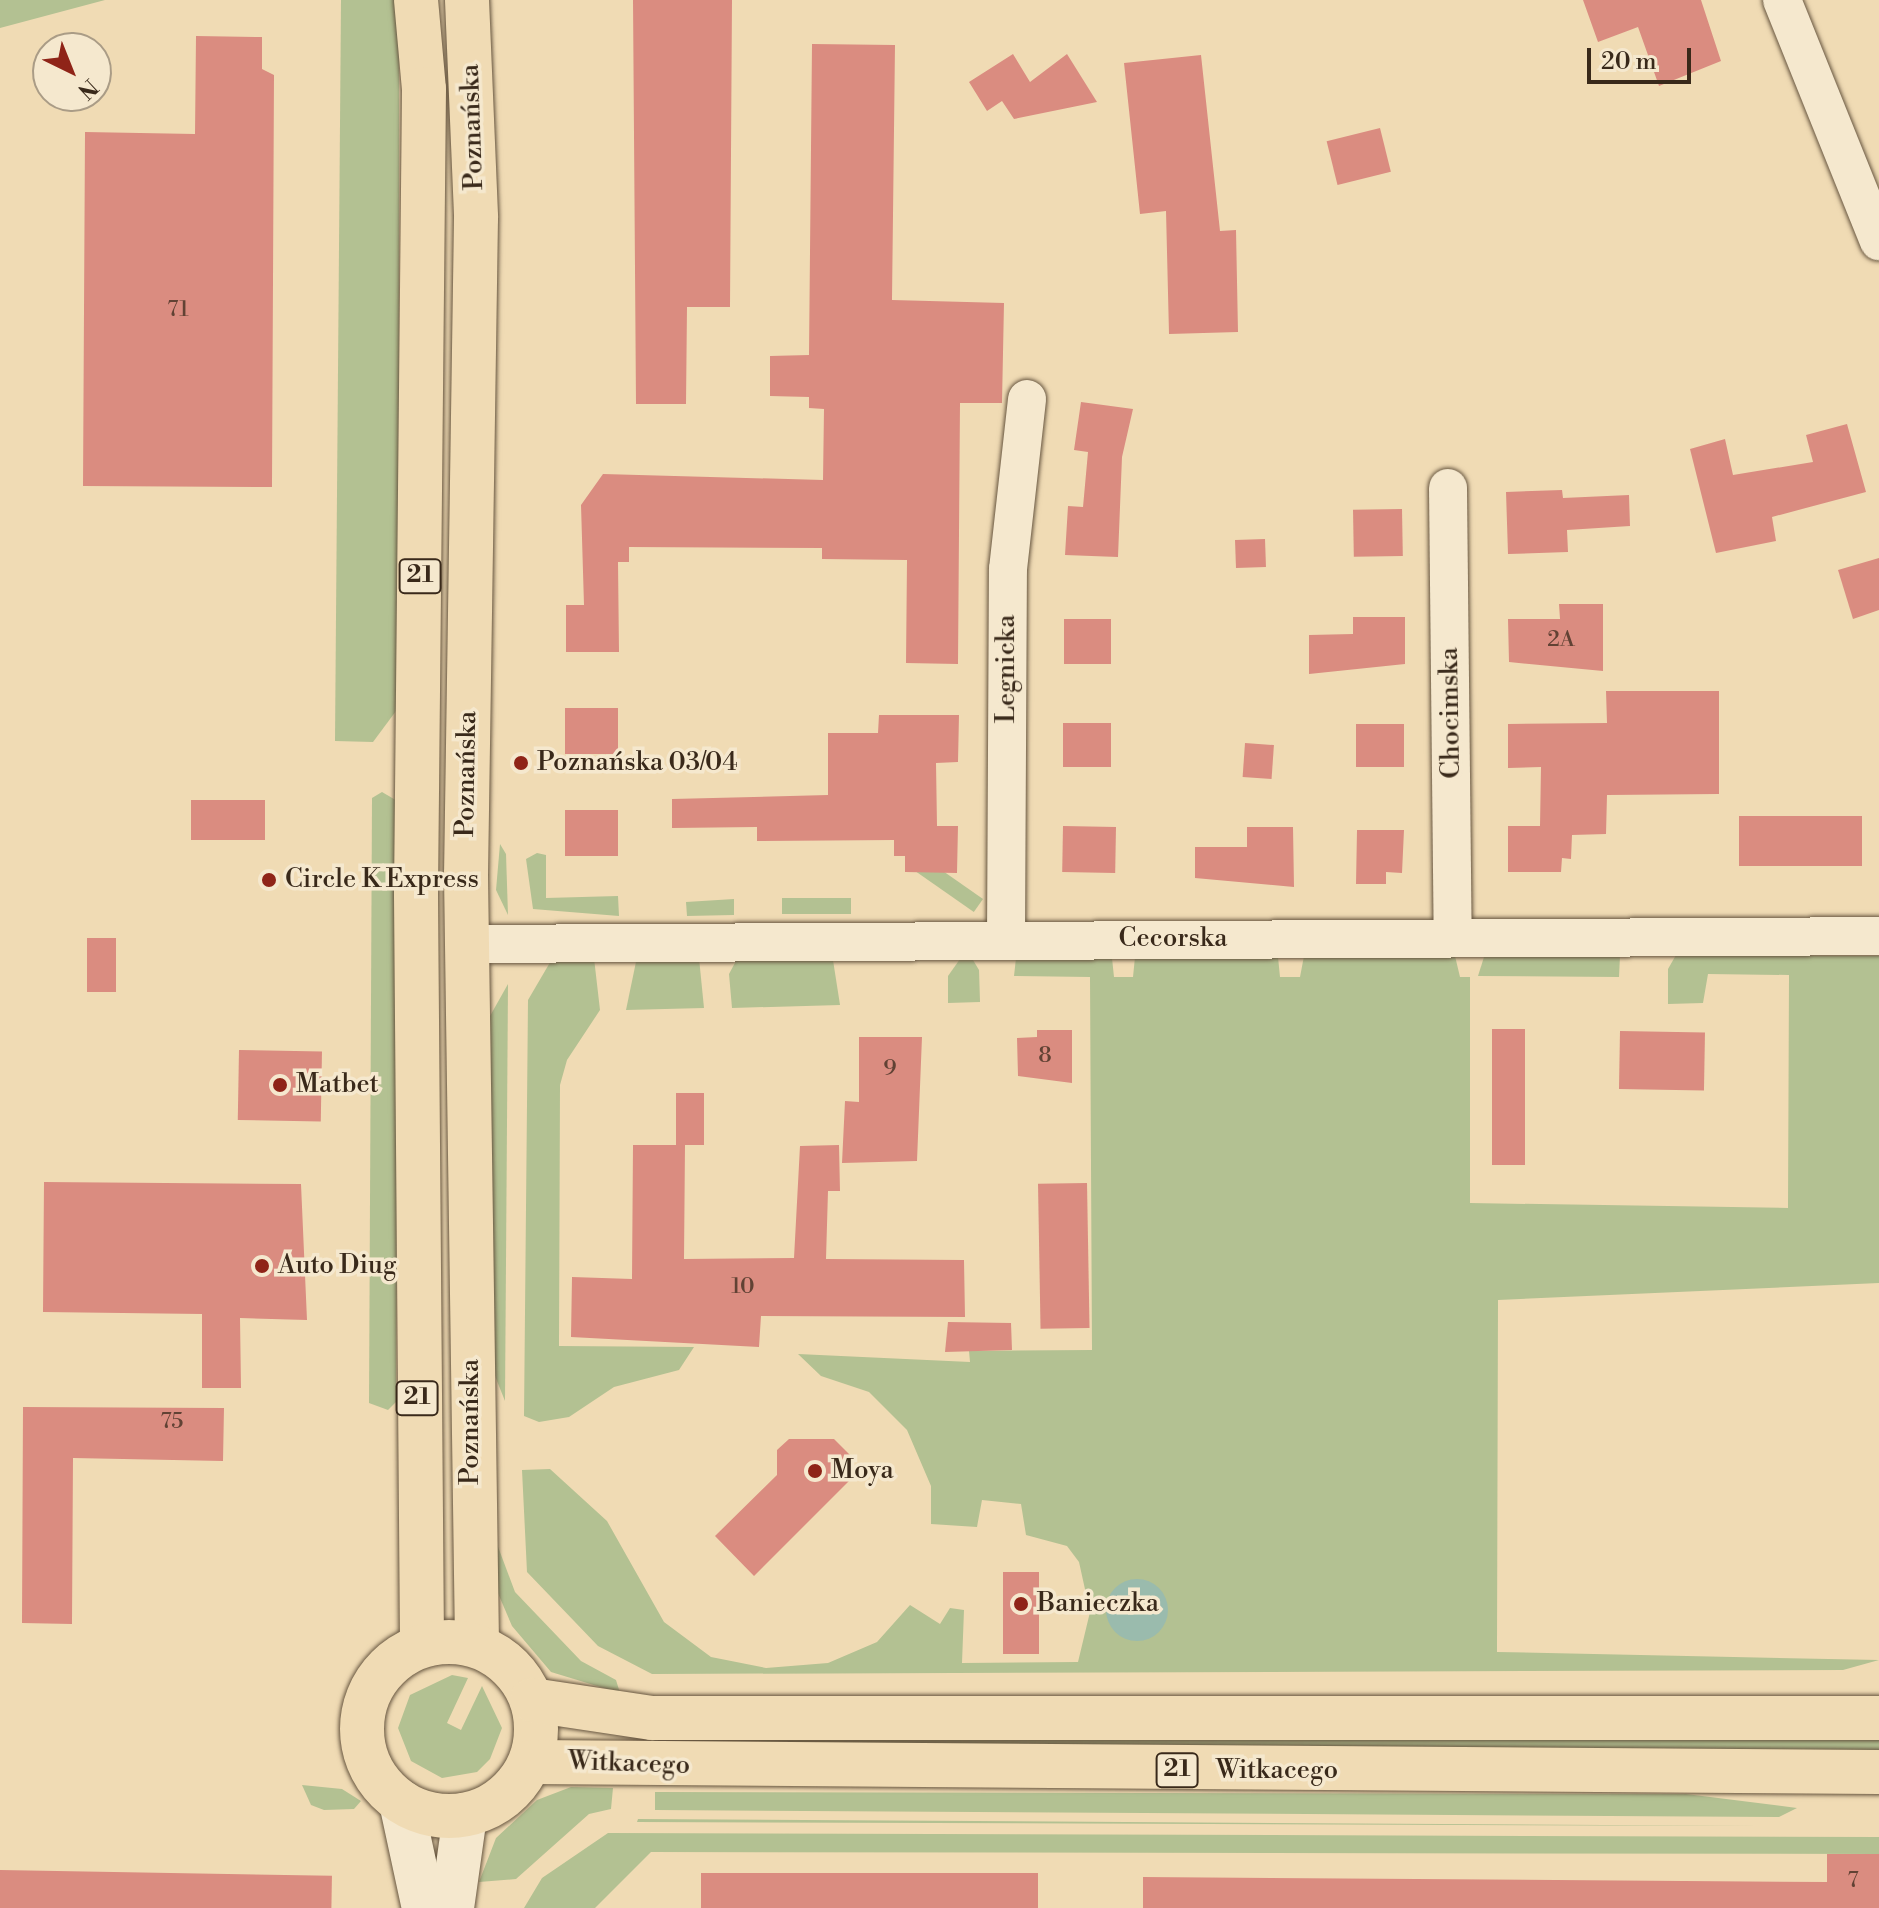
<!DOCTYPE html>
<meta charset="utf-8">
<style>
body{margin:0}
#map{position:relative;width:1879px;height:1908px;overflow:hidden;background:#f0dbb4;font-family:"Libre Bodoni",serif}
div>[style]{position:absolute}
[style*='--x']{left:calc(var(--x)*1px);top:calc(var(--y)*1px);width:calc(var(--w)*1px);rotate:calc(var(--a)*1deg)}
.green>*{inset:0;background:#b3c192;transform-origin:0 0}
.water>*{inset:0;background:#9abbad}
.round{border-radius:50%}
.building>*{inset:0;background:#da8c80;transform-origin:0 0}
.roads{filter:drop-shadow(0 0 2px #675640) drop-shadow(0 0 2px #675640)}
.minor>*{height:38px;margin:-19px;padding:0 19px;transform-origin:19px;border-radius:19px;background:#f5e8ce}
.secondary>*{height:44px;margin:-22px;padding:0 22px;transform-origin:22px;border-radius:22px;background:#f5e8ce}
.primary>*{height:44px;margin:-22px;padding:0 22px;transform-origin:22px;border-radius:22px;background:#f0dbb4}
.primary>.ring{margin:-22px;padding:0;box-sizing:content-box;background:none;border:44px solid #f0dbb4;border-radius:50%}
.dots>*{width:22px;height:22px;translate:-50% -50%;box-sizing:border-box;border:4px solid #f5e8ce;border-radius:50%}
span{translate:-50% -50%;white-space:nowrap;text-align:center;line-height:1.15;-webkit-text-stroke:7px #f5e8ce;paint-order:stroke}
.number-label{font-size:22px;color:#614234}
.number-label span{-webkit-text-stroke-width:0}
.shield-label span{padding:2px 6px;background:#f5e8ce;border:2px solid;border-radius:6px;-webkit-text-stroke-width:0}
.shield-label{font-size:24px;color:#39291a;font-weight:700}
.street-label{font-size:26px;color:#39291a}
.poi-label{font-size:26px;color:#39291a}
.left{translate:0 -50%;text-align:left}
.north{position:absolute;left:32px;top:32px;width:80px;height:80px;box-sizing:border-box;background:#f5e8ce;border:2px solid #aa9c86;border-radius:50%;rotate:137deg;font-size:22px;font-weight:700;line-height:32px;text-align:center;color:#39291a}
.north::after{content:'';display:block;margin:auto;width:28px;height:36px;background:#8f2418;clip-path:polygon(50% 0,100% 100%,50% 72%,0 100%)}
.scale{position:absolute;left:1587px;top:48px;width:104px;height:36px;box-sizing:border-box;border:4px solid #39291a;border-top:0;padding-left:10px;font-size:24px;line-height:28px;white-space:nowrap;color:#39291a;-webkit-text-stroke:6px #f5e8ce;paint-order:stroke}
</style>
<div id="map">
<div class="green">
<div style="clip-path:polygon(0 0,105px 0,0 28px)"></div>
<div style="clip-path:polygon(341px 0,396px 0,399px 14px,399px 707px,373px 742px,335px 741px)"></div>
<div style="clip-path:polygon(382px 792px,399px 802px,396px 1402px,388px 1410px,369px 1403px,372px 798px)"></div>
<div style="clip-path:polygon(500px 844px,506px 854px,508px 915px,496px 890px)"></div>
<div style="clip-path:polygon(537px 853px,546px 855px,546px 898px,618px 896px,619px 916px,533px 909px,526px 859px)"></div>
<div style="left:782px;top:898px;width:69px;height:16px"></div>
<div style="clip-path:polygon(734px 899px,734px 915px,687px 916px,686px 902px)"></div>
<div style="left:983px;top:899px;width:16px;height:76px;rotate:125deg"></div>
<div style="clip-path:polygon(1676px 955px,1879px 956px,1879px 1283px,1498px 1300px,1497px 1652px,1879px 1660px,1843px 1670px,652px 1674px,598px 1646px,527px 1572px,522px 1470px,550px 1469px,607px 1521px,664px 1622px,711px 1657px,766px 1668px,828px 1663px,877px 1642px,910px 1605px,940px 1624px,950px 1608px,964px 1610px,962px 1663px,1078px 1662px,1090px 1612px,1079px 1562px,1067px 1546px,1026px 1535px,1021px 1504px,982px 1500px,977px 1527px,931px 1524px,931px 1486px,907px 1430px,869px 1392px,821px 1376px,798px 1354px,970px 1362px,969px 1351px,1092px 1350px,1090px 977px,1014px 976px,1016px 958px,1112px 958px,1114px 977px,1133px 977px,1135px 957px,1278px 957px,1280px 977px,1300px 977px,1304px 956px,1455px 956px,1460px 977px,1470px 977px,1470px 1203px,1788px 1208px,1789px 975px,1708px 974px,1703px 1003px,1668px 1004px,1668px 969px)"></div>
<div style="clip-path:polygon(1620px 956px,1619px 977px,1478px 976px,1484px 957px)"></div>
<div style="clip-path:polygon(637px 957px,699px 958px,704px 1008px,626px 1010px)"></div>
<div style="clip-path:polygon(594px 958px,600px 1010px,567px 1060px,560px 1085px,559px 1346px,694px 1347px,679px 1370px,614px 1387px,569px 1417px,539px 1422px,524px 1416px,528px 1000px,552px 959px)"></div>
<div style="clip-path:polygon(737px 959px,833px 960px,840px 1005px,732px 1008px,729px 974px)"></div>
<div style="clip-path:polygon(960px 959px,973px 960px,979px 970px,980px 1002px,948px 1003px,948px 976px)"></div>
<div style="clip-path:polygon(508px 984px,505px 1401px,493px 1371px,490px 1016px)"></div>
<div style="clip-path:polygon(497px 1544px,515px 1592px,581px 1661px,616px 1680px,620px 1693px,551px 1672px,512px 1626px,494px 1584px)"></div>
<div style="clip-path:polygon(452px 1675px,468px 1678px,447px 1723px,461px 1730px,482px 1686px,502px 1728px,490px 1759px,477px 1772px,442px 1778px,411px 1761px,398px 1728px,410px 1695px)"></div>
<div style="clip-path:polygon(656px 1736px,1879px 1737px,1879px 1751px,656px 1747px)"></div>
<div style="clip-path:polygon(302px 1785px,342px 1789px,361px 1801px,354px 1809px,324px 1810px,311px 1805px)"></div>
<div style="clip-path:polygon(571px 1787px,613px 1788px,611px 1809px,589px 1814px,516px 1879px,479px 1882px,496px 1838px,537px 1800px)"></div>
<div style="clip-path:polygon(655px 1792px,1686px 1794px,1797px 1808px,1779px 1817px,655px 1810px)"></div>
<div style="clip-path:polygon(638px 1819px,1762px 1826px,637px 1822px)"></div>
<div style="clip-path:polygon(608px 1833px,1879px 1837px,1879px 1854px,651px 1852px,595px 1908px,524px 1908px,542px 1878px)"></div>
</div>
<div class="water">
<div class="round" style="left:1106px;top:1579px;width:62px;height:62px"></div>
</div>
<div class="building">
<div style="clip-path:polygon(633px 0,732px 0,730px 307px,687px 307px,686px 404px,636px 404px)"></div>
<div style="clip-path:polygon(1583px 0,1701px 0,1721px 61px,1659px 86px,1638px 27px,1598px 42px)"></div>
<div style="clip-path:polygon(196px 36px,262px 37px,262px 69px,274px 75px,272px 487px,83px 486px,85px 132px,195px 134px)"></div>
<div style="clip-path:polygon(812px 44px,895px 45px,892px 300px,1004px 303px,1002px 403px,960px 403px,958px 664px,906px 663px,907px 560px,822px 559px,822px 548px,629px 547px,629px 562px,618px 562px,619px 652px,566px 652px,566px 605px,584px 605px,581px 505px,603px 474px,823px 480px,824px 409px,809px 408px,809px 397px,770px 396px,770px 356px,809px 355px)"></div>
<div style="clip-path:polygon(1013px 54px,1030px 82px,1067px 54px,1097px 102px,1014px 119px,1002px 101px,987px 111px,969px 82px)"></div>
<div style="clip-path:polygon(1201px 55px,1220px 231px,1236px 230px,1238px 332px,1169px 334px,1166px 211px,1140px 214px,1124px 63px)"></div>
<div style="left:1380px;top:128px;width:45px;height:55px;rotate:76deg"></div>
<div style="clip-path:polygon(1081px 402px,1133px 409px,1122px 457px,1118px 557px,1065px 555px,1068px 506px,1083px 507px,1088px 452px,1074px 450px)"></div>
<div style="clip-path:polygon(1847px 424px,1866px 492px,1772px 517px,1776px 541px,1716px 553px,1690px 449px,1725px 439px,1733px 475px,1813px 462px,1806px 435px)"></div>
<div style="clip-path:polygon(1562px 490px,1563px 498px,1629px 495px,1630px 526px,1567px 530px,1568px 552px,1508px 554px,1506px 492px)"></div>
<div style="left:1402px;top:509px;width:47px;height:49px;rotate:89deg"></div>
<div style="left:1265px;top:539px;width:28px;height:30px;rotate:88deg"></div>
<div style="clip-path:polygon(1879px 558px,1879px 610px,1853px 619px,1838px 570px)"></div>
<div style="clip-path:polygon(1559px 604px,1603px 604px,1603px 671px,1509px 662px,1508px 619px,1560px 619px)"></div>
<div style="clip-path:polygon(1353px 617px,1405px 617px,1405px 664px,1309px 674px,1309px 635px,1353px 634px)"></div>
<div style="left:1064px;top:619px;width:47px;height:45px"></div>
<div style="clip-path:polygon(1606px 691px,1719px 691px,1719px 794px,1607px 795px,1606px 834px,1572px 835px,1571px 859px,1562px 858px,1561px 872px,1508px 872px,1508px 826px,1540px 826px,1541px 767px,1508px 768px,1508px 724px,1607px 723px)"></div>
<div style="left:565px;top:708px;width:53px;height:46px"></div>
<div style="clip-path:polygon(879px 715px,959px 715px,958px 762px,936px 763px,937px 826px,958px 826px,957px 873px,905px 872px,905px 856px,894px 856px,894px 840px,757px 841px,757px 827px,672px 828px,672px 799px,828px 795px,828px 733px,878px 733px)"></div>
<div style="left:1063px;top:723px;width:48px;height:44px"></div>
<div style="left:1356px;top:724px;width:48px;height:43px"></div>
<div style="left:1245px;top:743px;width:29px;height:34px;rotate:4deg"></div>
<div style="left:265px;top:800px;width:40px;height:74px;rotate:90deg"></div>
<div style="left:565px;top:810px;width:53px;height:46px"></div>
<div style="left:1862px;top:816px;width:50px;height:123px;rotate:90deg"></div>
<div style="left:1063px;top:826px;width:53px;height:46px;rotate:1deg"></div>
<div style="clip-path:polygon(1247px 827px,1293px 827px,1294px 887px,1195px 878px,1195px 847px,1247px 847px)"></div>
<div style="clip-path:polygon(1357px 830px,1404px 830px,1402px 873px,1386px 872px,1386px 884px,1356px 884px)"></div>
<div style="left:87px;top:938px;width:29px;height:54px"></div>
<div style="left:1492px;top:1029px;width:33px;height:136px"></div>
<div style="clip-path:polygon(1037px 1030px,1072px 1030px,1072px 1083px,1018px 1076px,1017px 1038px,1037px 1037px)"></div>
<div style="left:1620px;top:1031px;width:85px;height:58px;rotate:1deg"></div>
<div style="clip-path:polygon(859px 1037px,922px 1037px,917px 1161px,842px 1163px,845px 1101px,859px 1102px)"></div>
<div style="left:239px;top:1050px;width:83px;height:70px;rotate:1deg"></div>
<div style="clip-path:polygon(676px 1093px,704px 1093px,704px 1145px,677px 1145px,685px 1145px,684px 1259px,794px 1258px,800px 1146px,839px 1145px,840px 1191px,828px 1191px,826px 1259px,964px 1260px,965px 1317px,761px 1316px,759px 1347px,571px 1337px,572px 1277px,632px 1279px,633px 1145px,676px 1145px)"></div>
<div style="clip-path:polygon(44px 1182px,301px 1184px,307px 1320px,240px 1318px,241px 1388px,202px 1388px,202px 1314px,43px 1312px)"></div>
<div style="left:1087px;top:1183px;width:145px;height:49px;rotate:89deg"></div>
<div style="clip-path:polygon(948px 1322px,1011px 1323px,1012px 1350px,945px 1352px)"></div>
<div style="clip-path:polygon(23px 1407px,224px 1408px,223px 1461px,73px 1458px,72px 1624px,22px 1623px)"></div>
<div style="clip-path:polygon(789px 1439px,834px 1439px,852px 1457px,840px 1468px,851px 1479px,754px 1576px,715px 1536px,777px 1475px,777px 1450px)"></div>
<div style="left:1003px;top:1572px;width:36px;height:82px"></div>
<div style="clip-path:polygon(1827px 1854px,1879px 1854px,1879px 1908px,1143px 1908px,1143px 1877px,1827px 1882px)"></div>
<div style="left:0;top:1870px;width:332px;height:38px;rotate:1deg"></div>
<div style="left:701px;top:1873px;width:337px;height:35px"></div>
</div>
<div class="roads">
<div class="minor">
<div style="--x:1782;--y:0;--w:260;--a:68.1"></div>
<div style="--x:1448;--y:488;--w:449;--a:89.4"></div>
<div style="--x:1006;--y:940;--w:371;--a:-89.7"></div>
<div style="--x:1008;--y:569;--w:171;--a:-83.6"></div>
<div style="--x:468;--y:944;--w:1411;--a:-0.32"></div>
</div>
<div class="secondary">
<div style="--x:401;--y:1802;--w:108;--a:77.8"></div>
<div style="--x:452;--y:1908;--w:94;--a:-82"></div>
</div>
<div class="primary">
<div style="--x:416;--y:0;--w:89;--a:84.9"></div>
<div style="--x:424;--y:89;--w:806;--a:90.57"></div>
<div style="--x:416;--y:895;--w:750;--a:89.54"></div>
<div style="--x:467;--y:0;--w:218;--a:87.6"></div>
<div style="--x:476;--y:218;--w:657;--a:90.87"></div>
<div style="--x:466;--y:875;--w:770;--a:89.18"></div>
<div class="ring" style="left:362px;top:1642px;width:130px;height:130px"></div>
<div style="--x:532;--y:1700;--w:121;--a:8.5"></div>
<div style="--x:652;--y:1718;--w:1227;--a:0"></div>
<div style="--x:531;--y:1762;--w:1348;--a:0.43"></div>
</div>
</div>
<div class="dots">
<div style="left:521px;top:763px;background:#8f2418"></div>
<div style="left:269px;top:880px;background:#8f2418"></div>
<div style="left:280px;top:1085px;background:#8f2418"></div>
<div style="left:262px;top:1266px;background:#8f2418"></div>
<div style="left:815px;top:1471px;background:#8f2418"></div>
<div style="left:1021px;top:1604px;background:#8f2418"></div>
</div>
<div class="number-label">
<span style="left:178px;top:310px">71</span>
<span style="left:1561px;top:640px">2A</span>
<span style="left:1045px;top:1056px">8</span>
<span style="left:890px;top:1069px">9</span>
<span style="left:743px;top:1287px">10</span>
<span style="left:172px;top:1422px">75</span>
<span style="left:1853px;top:1881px">7</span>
</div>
<div class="shield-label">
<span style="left:420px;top:576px">21</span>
<span style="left:417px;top:1398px">21</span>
<span style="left:1177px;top:1770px">21</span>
</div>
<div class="street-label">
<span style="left:473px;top:127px;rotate:-92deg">Poznańska</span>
<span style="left:1007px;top:669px;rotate:-90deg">Legnicka</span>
<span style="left:1451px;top:713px;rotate:-91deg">Chocimska</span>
<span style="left:467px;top:774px;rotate:-89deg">Poznańska</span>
<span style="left:1173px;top:939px">Cecorska</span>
<span style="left:471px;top:1422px;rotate:-90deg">Poznańska</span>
<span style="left:629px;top:1764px;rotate:2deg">Witkacego</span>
<span style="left:1277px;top:1771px">Witkacego</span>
</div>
<div class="poi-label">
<span class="left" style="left:537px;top:763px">Poznańska 03/04</span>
<span class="left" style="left:285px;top:880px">Circle K Express</span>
<span class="left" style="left:296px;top:1085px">Matbet</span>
<span class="left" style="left:278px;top:1266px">Auto Diug</span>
<span class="left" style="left:831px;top:1471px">Moya</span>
<span class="left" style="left:1037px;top:1604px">Banieczka</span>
</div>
<div class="north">N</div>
<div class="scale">20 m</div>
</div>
